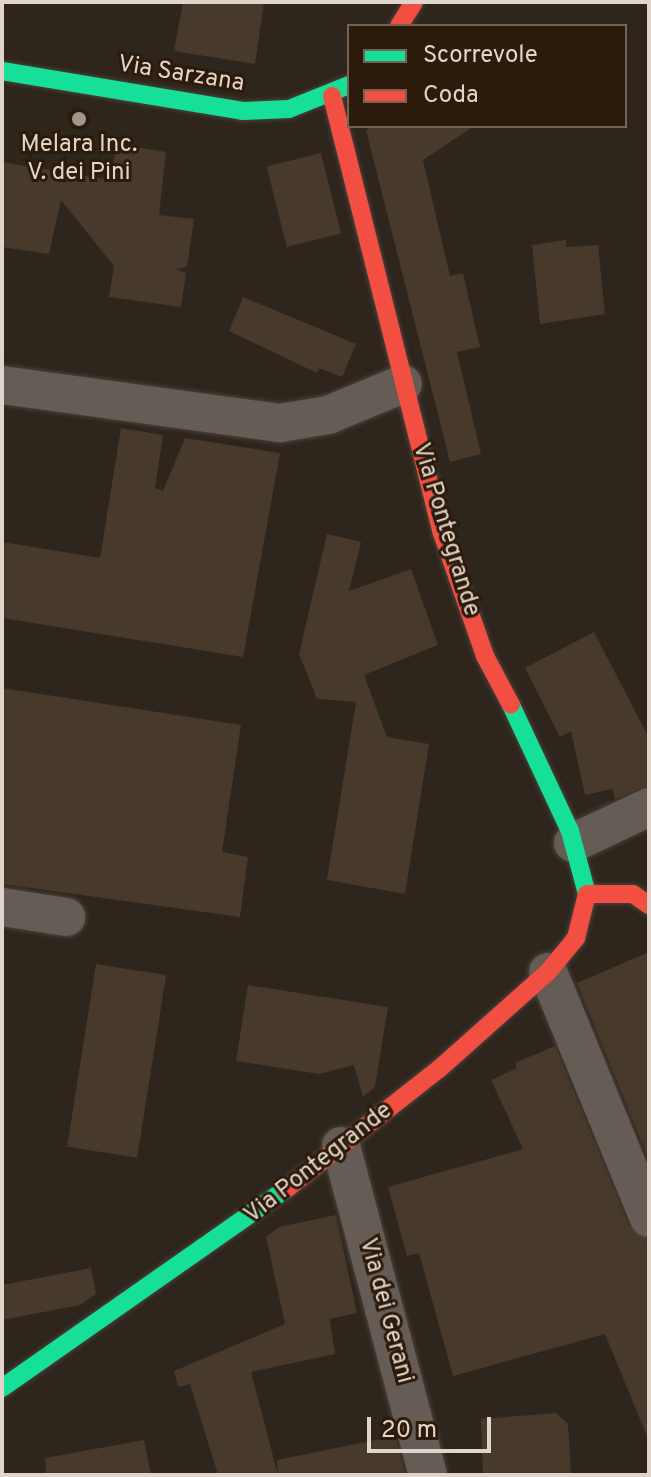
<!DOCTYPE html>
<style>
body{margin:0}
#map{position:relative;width:651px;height:1477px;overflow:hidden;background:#2e251c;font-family:Overpass,sans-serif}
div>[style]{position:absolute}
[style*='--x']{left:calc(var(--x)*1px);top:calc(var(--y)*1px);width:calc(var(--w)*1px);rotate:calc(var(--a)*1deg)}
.building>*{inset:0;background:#47392b;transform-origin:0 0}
.roads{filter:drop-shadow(0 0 2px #4a413a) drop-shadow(0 0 2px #4a413a)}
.street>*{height:38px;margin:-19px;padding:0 19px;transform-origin:19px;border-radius:19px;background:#645c55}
.fast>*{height:18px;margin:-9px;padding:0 9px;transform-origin:9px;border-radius:9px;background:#16e098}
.jam>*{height:18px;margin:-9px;padding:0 9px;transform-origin:9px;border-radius:9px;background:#f24e42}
.dots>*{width:22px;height:22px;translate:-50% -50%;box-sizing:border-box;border:4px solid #2c1a0b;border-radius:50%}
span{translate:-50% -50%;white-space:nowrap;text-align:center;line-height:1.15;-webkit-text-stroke:6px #2c1a0b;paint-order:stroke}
.street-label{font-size:24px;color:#e1d4ca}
.poi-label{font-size:24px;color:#e1d4ca}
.frame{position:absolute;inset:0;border:4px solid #e1d4ca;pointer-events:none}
.legend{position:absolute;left:347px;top:24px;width:280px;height:104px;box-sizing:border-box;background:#2c1a0b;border:2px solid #746457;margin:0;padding:10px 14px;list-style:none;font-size:24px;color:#e1d4ca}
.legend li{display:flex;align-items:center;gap:16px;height:40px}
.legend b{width:40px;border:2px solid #746457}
.scale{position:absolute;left:367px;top:1417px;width:124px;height:36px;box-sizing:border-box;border:4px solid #e1d4ca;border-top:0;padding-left:10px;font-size:24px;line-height:28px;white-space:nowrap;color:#e1d4ca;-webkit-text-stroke:6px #2c1a0b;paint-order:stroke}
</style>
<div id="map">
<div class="building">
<div style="clip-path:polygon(183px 2px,264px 2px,255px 64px,174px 51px)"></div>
<div style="clip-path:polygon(373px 126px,474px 126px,423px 160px,450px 276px,463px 273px,480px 347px,457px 352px,481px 454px,450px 462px,366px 130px)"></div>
<div style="clip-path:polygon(117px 144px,166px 152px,159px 215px,194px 219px,187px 267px,176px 269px,186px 273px,181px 307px,109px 297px,114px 266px,61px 200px,49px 254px,2px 247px,2px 162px,110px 180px)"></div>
<div style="left:321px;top:153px;width:83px;height:56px;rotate:76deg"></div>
<div style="clip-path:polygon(566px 240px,566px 247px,598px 245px,605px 314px,540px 324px,532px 245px)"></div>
<div style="clip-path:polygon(243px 297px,356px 344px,342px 377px,319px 368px,317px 373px,229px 331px)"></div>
<div style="clip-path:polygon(121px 428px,163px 435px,155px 488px,163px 491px,185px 438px,280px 453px,243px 657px,2px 618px,2px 542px,100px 558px)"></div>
<div style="clip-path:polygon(327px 534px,361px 542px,349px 591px,411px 569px,438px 645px,364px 675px,387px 737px,429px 744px,405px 894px,327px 880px,356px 702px,317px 699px,299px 654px)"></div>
<div style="clip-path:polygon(594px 632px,649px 738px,649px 785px,615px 799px,612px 789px,585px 795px,571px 731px,560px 737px,525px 668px)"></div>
<div style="clip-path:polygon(2px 688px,241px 725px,222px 852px,248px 857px,240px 917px,2px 884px)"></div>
<div style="clip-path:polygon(649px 952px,649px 1160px,577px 983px)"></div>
<div style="left:96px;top:964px;width:71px;height:185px;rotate:9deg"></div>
<div style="clip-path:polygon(248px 985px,388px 1007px,375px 1087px,363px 1097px,354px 1065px,319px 1074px,236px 1061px)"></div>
<div style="clip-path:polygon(555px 1046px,629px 1226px,649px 1240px,649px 1441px,605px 1334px,453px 1376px,419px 1253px,407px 1256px,388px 1187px,523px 1149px,491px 1080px,517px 1068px,515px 1063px)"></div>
<div style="clip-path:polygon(336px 1215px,357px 1313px,330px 1319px,335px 1354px,251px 1372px,278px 1475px,218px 1475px,190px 1384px,178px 1387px,174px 1371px,285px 1324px,266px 1237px,279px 1227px)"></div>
<div style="clip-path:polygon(91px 1268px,96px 1294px,80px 1305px,2px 1320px,2px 1285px)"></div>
<div style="clip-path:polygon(556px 1413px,568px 1424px,571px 1475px,483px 1475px,481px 1419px)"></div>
<div style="clip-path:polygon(395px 1436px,405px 1475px,278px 1475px,277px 1460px)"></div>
<div style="clip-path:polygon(144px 1440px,151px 1475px,46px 1475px,45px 1458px)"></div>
</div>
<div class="roads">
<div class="street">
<div style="--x:2;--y:385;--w:281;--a:7.8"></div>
<div style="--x:280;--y:423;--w:49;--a:-9.5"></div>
<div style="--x:328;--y:415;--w:81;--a:-22.5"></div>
<div style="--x:573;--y:843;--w:84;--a:-25.3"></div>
<div style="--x:2;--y:907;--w:65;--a:8.9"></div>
<div style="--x:548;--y:972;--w:266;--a:67.7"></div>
<div style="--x:341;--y:1146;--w:340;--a:75.2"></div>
</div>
<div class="fast">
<div style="--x:2;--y:71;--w:244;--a:9.4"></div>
<div style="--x:243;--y:111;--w:46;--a:-2.5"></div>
<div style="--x:289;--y:109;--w:65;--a:-21.8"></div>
<div style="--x:511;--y:705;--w:139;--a:64.9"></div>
<div style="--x:570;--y:831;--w:65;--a:74.9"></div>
<div style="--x:2;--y:1388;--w:345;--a:-35"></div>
</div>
<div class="jam">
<div style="--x:399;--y:26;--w:28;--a:-58"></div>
<div style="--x:332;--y:96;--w:451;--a:75.9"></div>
<div style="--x:442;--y:533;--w:130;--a:70.7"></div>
<div style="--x:485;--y:656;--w:55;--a:62"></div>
<div style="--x:285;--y:1190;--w:196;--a:-38.2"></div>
<div style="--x:439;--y:1069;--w:146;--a:-41.7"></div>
<div style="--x:548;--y:972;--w:44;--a:-50.5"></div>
<div style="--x:576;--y:938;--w:45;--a:-76"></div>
<div style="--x:587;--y:894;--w:46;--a:0"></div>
<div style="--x:633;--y:894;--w:19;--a:35"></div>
</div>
</div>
<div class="dots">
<div style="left:79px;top:119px;background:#a2978d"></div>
</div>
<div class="street-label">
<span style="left:181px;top:75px;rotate:9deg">Via Sarzana</span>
<span style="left:445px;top:530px;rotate:73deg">Via Pontegrande</span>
<span style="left:319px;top:1164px;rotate:-38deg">Via Pontegrande</span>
<span style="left:385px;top:1311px;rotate:75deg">Via dei Gerani</span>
</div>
<div class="poi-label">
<span style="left:79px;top:160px">Melara Inc.<br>V. dei Pini</span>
</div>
<div class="frame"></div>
<ul class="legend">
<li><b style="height:10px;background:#16e098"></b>Scorrevole</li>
<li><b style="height:10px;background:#f24e42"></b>Coda</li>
</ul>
<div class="scale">20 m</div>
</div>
